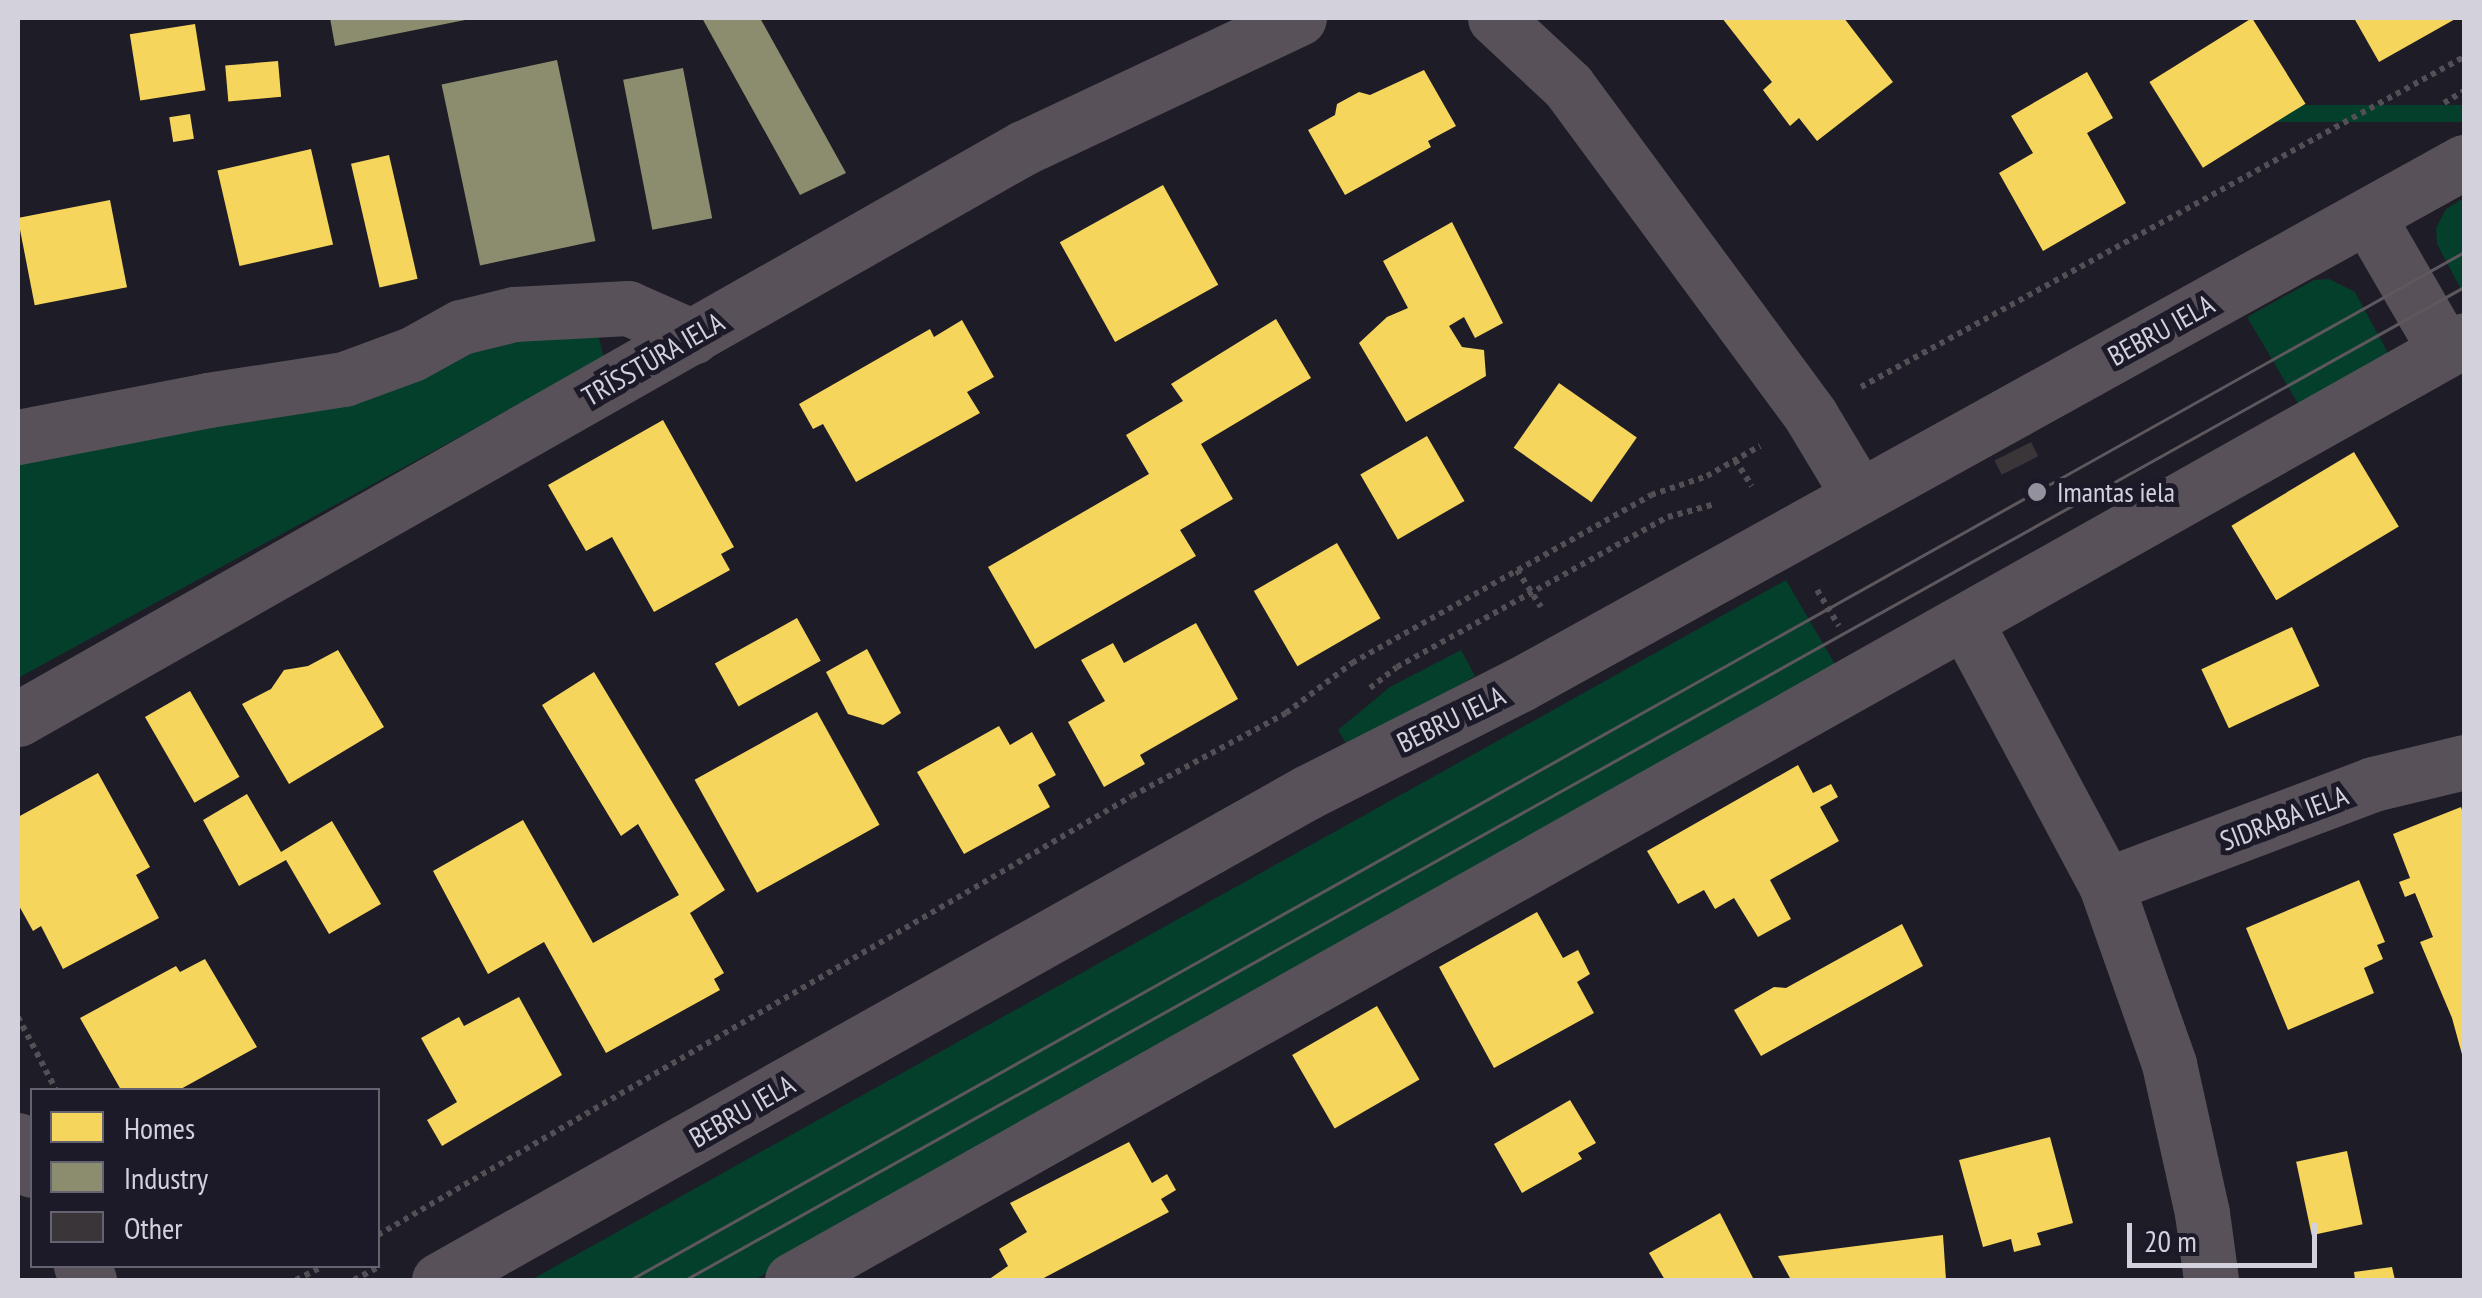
<!DOCTYPE html>
<meta charset="utf-8">
<style>
body{margin:0}
#map{position:relative;width:2482px;height:1298px;overflow:hidden;background:#1e1c26;font-family:"PT Sans Narrow",sans-serif}
div>[style]{position:absolute}
[style*='--x']{left:calc(var(--x)*1px);top:calc(var(--y)*1px);width:calc(var(--w)*1px);rotate:calc(var(--a)*1deg)}
.green>*{inset:0;background:#043f2c;transform-origin:0 0}
.homes>*{inset:0;background:#f6d55c;transform-origin:0 0}
.industry>*{inset:0;background:#8c8c6e;transform-origin:0 0}
.building>*{inset:0;background:#3a3538;transform-origin:0 0}
.path>*{height:6px;margin-top:-3px;transform-origin:0;background:repeating-linear-gradient(90deg,#544e55 0 5px,transparent 0 10px)}
.minor>*{height:55px;margin:-27.5px;padding:0 27.5px;transform-origin:27.5px;border-radius:27.5px;background:#595159}
.tram>*{height:2.5px;margin:-1.25px;padding:0 1.25px;transform-origin:1.25px;border-radius:1.25px;background:#5e585e}
.dots>*{width:28px;height:28px;translate:-50% -50%;box-sizing:border-box;border:5px solid #1c1929;border-radius:50%}
span{translate:-50% -50%;white-space:nowrap;text-align:center;line-height:1.15;-webkit-text-stroke:10px #1c1929;paint-order:stroke}
.street-label{font-size:28px;color:#d2d1dc}
.poi-label{font-size:28px;color:#d2d1dc}
.left{translate:0 -50%;text-align:left}
.frame{position:absolute;inset:0;border:20px solid #d2d1dc;pointer-events:none}
.legend{position:absolute;left:30px;top:1088px;width:350px;height:180px;box-sizing:border-box;background:#1c1929;border:2px solid #656371;margin:0;padding:12px 18px;list-style:none;font-size:30px;color:#d2d1dc}
.legend li{display:flex;align-items:center;gap:20px;height:50px}
.legend b{width:50px;border:2px solid #656371}
.scale{position:absolute;left:2127px;top:1223px;width:190px;height:45px;box-sizing:border-box;border:5px solid #d2d1dc;border-top:0;padding-left:12px;font-size:30px;line-height:35px;white-space:nowrap;color:#d2d1dc;-webkit-text-stroke:8px #1c1929;paint-order:stroke}
</style>
<div id="map">
<div class="green">
<div style="left:2464px;top:105px;width:17px;height:242px;rotate:90deg"></div>
<div style="clip-path:polygon(2464px 198px,2464px 295px,2437px 244px,2436px 228px,2446px 209px)"></div>
<div style="clip-path:polygon(2329px 279px,2355px 292px,2388px 353px,2303px 412px,2247px 317px,2314px 280px)"></div>
<div style="clip-path:polygon(595px 323px,604px 358px,18px 678px,18px 448px)"></div>
<div style="clip-path:polygon(1786px 580px,1839px 671px,754px 1280px,531px 1280px)"></div>
<div style="clip-path:polygon(1461px 650px,1475px 676px,1349px 748px,1338px 730px,1390px 687px)"></div>
</div>
<div class="homes">
<div style="clip-path:polygon(1722px 18px,1844px 18px,1893px 82px,1817px 141px,1799px 118px,1790px 126px,1763px 90px,1772px 82px)"></div>
<div style="left:2252px;top:18px;width:101px;height:121px;rotate:58deg"></div>
<div style="clip-path:polygon(2354px 18px,2457px 18px,2379px 62px)"></div>
<div style="left:195px;top:24px;width:67px;height:66px;rotate:81deg"></div>
<div style="left:278px;top:61px;width:36px;height:53px;rotate:85deg"></div>
<div style="clip-path:polygon(1424px 70px,1456px 126px,1428px 141px,1431px 147px,1345px 195px,1308px 130px,1335px 115px,1337px 104px,1359px 92px,1370px 95px)"></div>
<div style="clip-path:polygon(2087px 72px,2113px 118px,2087px 133px,2126px 203px,2043px 251px,1999px 173px,2033px 153px,2011px 116px)"></div>
<div style="left:190px;top:114px;width:25px;height:21px;rotate:81deg"></div>
<div style="left:311px;top:149px;width:98px;height:96px;rotate:77deg"></div>
<div style="left:389px;top:155px;width:127px;height:39px;rotate:77deg"></div>
<div style="left:1163px;top:185px;width:114px;height:118px;rotate:61deg"></div>
<div style="left:110px;top:200px;width:89px;height:94px;rotate:79deg"></div>
<div style="clip-path:polygon(1452px 222px,1503px 323px,1475px 338px,1464px 317px,1449px 326px,1462px 347px,1484px 350px,1486px 376px,1406px 422px,1359px 343px,1387px 317px,1408px 308px,1383px 261px)"></div>
<div style="clip-path:polygon(1276px 319px,1311px 378px,1201px 444px,1233px 499px,1180px 530px,1196px 556px,1035px 649px,988px 567px,1149px 474px,1126px 435px,1183px 401px,1171px 384px)"></div>
<div style="clip-path:polygon(962px 320px,994px 377px,967px 392px,980px 413px,856px 482px,823px 424px,813px 429px,799px 404px,930px 329px,934px 337px)"></div>
<div style="left:1559px;top:383px;width:95px;height:79px;rotate:35deg"></div>
<div style="clip-path:polygon(663px 420px,734px 547px,721px 554px,730px 570px,654px 612px,612px 537px,586px 551px,548px 485px)"></div>
<div style="left:1427px;top:436px;width:75px;height:77px;rotate:60deg"></div>
<div style="left:2354px;top:452px;width:87px;height:143px;rotate:59deg"></div>
<div style="left:1337px;top:543px;width:87px;height:96px;rotate:60deg"></div>
<div style="left:797px;top:618px;width:49px;height:94px;rotate:61deg"></div>
<div style="clip-path:polygon(1196px 623px,1238px 699px,1140px 755px,1145px 764px,1104px 787px,1068px 722px,1105px 701px,1081px 660px,1113px 643px,1124px 663px)"></div>
<div style="left:2292px;top:627px;width:65px;height:100px;rotate:65deg"></div>
<div style="clip-path:polygon(867px 649px,901px 713px,883px 725px,848px 714px,826px 672px)"></div>
<div style="clip-path:polygon(338px 650px,384px 727px,289px 784px,242px 704px,271px 689px,284px 670px,308px 666px)"></div>
<div style="clip-path:polygon(594px 672px,725px 890px,690px 913px,724px 973px,714px 979px,720px 990px,606px 1053px,544px 942px,488px 974px,433px 871px,523px 820px,593px 943px,679px 895px,638px 824px,621px 836px,542px 705px)"></div>
<div style="left:190px;top:691px;width:99px;height:52px;rotate:60deg"></div>
<div style="left:817px;top:712px;width:129px;height:140px;rotate:61deg"></div>
<div style="clip-path:polygon(999px 726px,1010px 745px,1032px 732px,1056px 775px,1038px 785px,1050px 807px,964px 854px,917px 772px)"></div>
<div style="clip-path:polygon(1798px 765px,1813px 793px,1831px 784px,1838px 797px,1820px 807px,1839px 841px,1770px 880px,1791px 919px,1758px 937px,1734px 898px,1715px 909px,1704px 890px,1678px 904px,1647px 851px)"></div>
<div style="clip-path:polygon(98px 773px,150px 867px,136px 875px,159px 918px,63px 969px,41px 926px,33px 931px,18px 904px,18px 817px)"></div>
<div style="clip-path:polygon(247px 794px,281px 852px,332px 821px,381px 904px,329px 934px,286px 860px,239px 886px,203px 820px)"></div>
<div style="clip-path:polygon(2461px 807px,2464px 816px,2463px 1058px,2452px 1018px,2420px 942px,2433px 937px,2415px 893px,2405px 897px,2399px 882px,2410px 878px,2393px 834px)"></div>
<div style="clip-path:polygon(2359px 880px,2385px 942px,2377px 945px,2383px 959px,2364px 968px,2374px 993px,2288px 1030px,2246px 928px)"></div>
<div style="clip-path:polygon(1537px 912px,1563px 958px,1578px 950px,1590px 974px,1577px 982px,1594px 1013px,1494px 1068px,1439px 967px)"></div>
<div style="clip-path:polygon(1902px 924px,1923px 966px,1761px 1056px,1734px 1010px,1774px 987px,1786px 988px)"></div>
<div style="clip-path:polygon(205px 959px,257px 1047px,179px 1090px,121px 1090px,80px 1018px,176px 966px,180px 972px)"></div>
<div style="clip-path:polygon(519px 997px,562px 1075px,442px 1146px,427px 1120px,457px 1102px,421px 1038px,459px 1017px,464px 1026px)"></div>
<div style="left:1377px;top:1006px;width:85px;height:98px;rotate:60deg"></div>
<div style="clip-path:polygon(1570px 1100px,1596px 1143px,1578px 1153px,1582px 1159px,1522px 1193px,1494px 1144px)"></div>
<div style="clip-path:polygon(2050px 1137px,2073px 1223px,2037px 1233px,2041px 1245px,2014px 1252px,2011px 1239px,1983px 1247px,1959px 1160px)"></div>
<div style="clip-path:polygon(1129px 1142px,1152px 1183px,1167px 1174px,1176px 1190px,1161px 1199px,1169px 1212px,1040px 1280px,988px 1280px,1008px 1266px,999px 1249px,1027px 1232px,1010px 1203px)"></div>
<div style="left:2347px;top:1151px;width:75px;height:52px;rotate:78deg"></div>
<div style="clip-path:polygon(1720px 1213px,1754px 1280px,1665px 1280px,1649px 1253px)"></div>
<div style="clip-path:polygon(1943px 1235px,1946px 1280px,1791px 1280px,1778px 1256px)"></div>
<div style="clip-path:polygon(2392px 1267px,2395px 1280px,2355px 1280px,2354px 1272px)"></div>
</div>
<div class="industry">
<div style="clip-path:polygon(330px 18px,470px 18px,470px 19px,335px 46px)"></div>
<div style="clip-path:polygon(702px 18px,760px 18px,846px 173px,800px 195px)"></div>
<div style="left:557px;top:60px;width:185px;height:118px;rotate:78deg"></div>
<div style="left:683px;top:68px;width:153px;height:61px;rotate:79deg"></div>
</div>
<div class="building">
<div style="left:2031px;top:442px;width:16px;height:41px;rotate:63deg"></div>
</div>
<div class="path">
<div style="--x:2444;--y:103;--w:23;--a:-31"></div>
<div style="--x:1861;--y:387;--w:687;--a:-28.69"></div>
<div style="--x:1735;--y:460;--w:31;--a:57"></div>
<div style="--x:1517;--y:570;--w:44;--a:57"></div>
<div style="--x:1817;--y:590;--w:42;--a:58.6"></div>
<div style="--x:1370;--y:688;--w:34;--a:-38"></div>
<div style="--x:1397;--y:667;--w:310;--a:-29"></div>
<div style="--x:1668;--y:517;--w:49;--a:-15.5"></div>
<div style="--x:18;--y:1017;--w:82;--a:62.5"></div>
<div style="--x:378;--y:1235;--w:872;--a:-30.21"></div>
<div style="--x:1132;--y:796;--w:175;--a:-28.3"></div>
<div style="--x:1286;--y:713;--w:83;--a:-37.1"></div>
<div style="--x:1352;--y:663;--w:343;--a:-29.3"></div>
<div style="--x:1651;--y:495;--w:59;--a:-18.7"></div>
<div style="--x:1707;--y:476;--w:61;--a:-29.5"></div>
<div style="--x:296;--y:1280;--w:30;--a:-27"></div>
<div style="--x:354;--y:1280;--w:30;--a:-28"></div>
</div>
<div class="minor">
<div style="--x:1495;--y:18;--w:100;--a:43"></div>
<div style="--x:1568;--y:86;--w:410;--a:53.6"></div>
<div style="--x:1811;--y:416;--w:93;--a:59"></div>
<div style="--x:2368;--y:217;--w:154;--a:59.9"></div>
<div style="--x:18;--y:437;--w:194;--a:-11"></div>
<div style="--x:208;--y:400;--w:138;--a:-8.8"></div>
<div style="--x:344;--y:379;--w:72;--a:-20.2"></div>
<div style="--x:412;--y:354;--w:56;--a:-28.9"></div>
<div style="--x:461;--y:327;--w:55;--a:-13.8"></div>
<div style="--x:514;--y:314;--w:114;--a:-3"></div>
<div style="--x:628;--y:308;--w:71;--a:24"></div>
<div style="--x:1966;--y:623;--w:297;--a:61.9"></div>
<div style="--x:2106;--y:885;--w:190;--a:70.6"></div>
<div style="--x:2169;--y:1064;--w:153;--a:77.5"></div>
<div style="--x:2202;--y:1213;--w:68;--a:82.3"></div>
<div style="--x:18;--y:719;--w:1156;--a:-29.6"></div>
<div style="--x:1023;--y:148;--w:305;--a:-25.2"></div>
<div style="--x:2106;--y:885;--w:285;--a:-20.7"></div>
<div style="--x:2373;--y:784;--w:94;--a:-13.6"></div>
<div style="--x:18;--y:1140;--w:33;--a:65"></div>
<div style="--x:81;--y:1266;--w:16;--a:60"></div>
<div style="--x:439;--y:1280;--w:997;--a:-29.32"></div>
<div style="--x:1308;--y:792;--w:239;--a:-26.9"></div>
<div style="--x:1521;--y:684;--w:1078;--a:-28.97"></div>
<div style="--x:792;--y:1280;--w:1918;--a:-29.34"></div>
</div>
<div class="tram">
<div style="--x:630;--y:1280;--w:2102;--a:-29.27"></div>
<div style="--x:685;--y:1280;--w:2037;--a:-29.17"></div>
</div>
<div class="dots">
<div style="left:2037px;top:492px;background:#93929c"></div>
</div>
<div class="street-label">
<span style="left:2161px;top:330px;rotate:-29deg">BEBRU IELA</span>
<span style="left:653px;top:359px;rotate:-30deg">TRĪSSTŪRA IELA</span>
<span style="left:1451px;top:719px;rotate:-26deg">BEBRU IELA</span>
<span style="left:2284px;top:818px;rotate:-21deg">SIDRABA IELA</span>
<span style="left:742px;top:1111px;rotate:-30deg">BEBRU IELA</span>
</div>
<div class="poi-label">
<span class="left" style="left:2057px;top:492px">Imantas iela</span>
</div>
<div class="frame"></div>
<ul class="legend">
<li><b style="height:28px;background:#f6d55c"></b>Homes</li>
<li><b style="height:28px;background:#8c8c6e"></b>Industry</li>
<li><b style="height:28px;background:#3a3538"></b>Other</li>
</ul>
<div class="scale">20 m</div>
</div>
